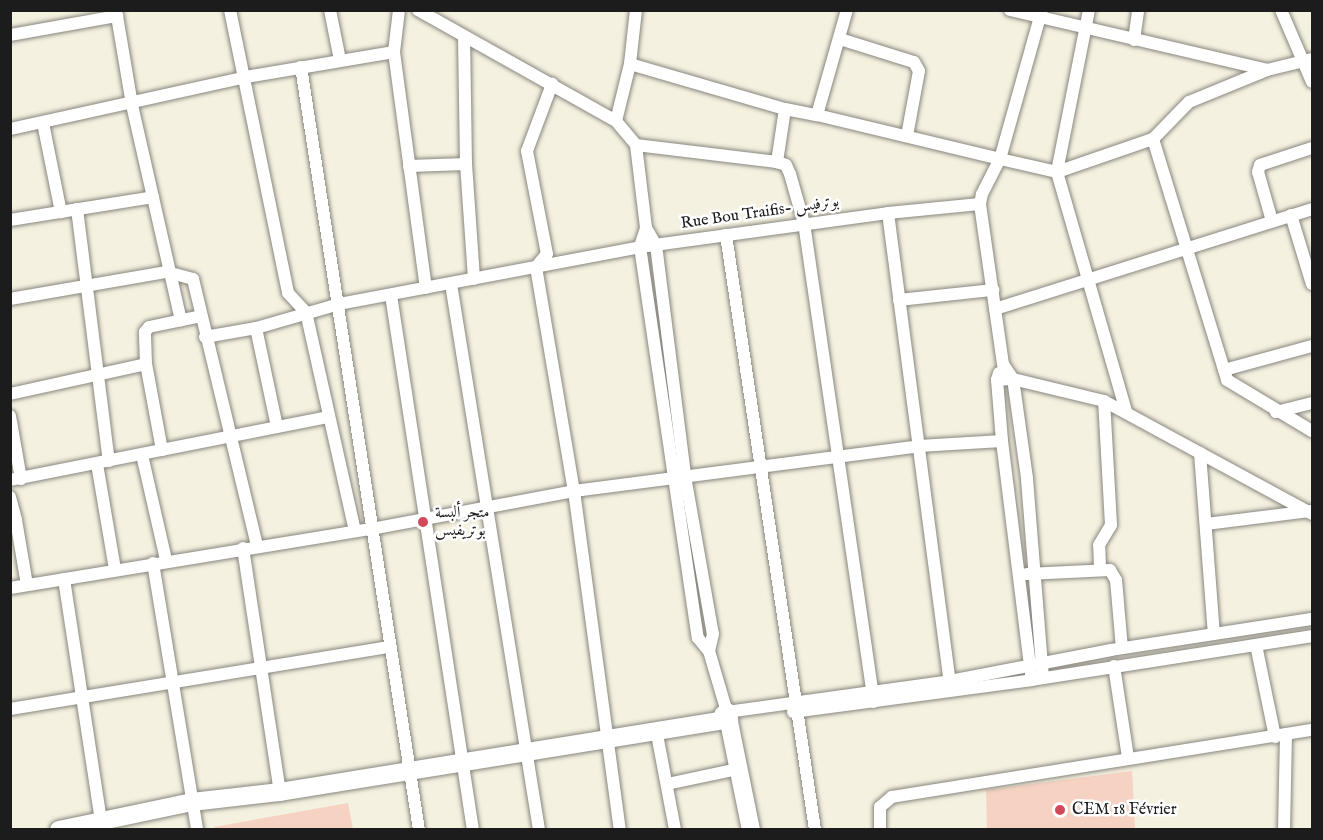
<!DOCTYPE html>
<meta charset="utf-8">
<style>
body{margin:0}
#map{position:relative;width:1323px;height:840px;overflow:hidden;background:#f4f1e0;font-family:"IM FELL English",Amiri,serif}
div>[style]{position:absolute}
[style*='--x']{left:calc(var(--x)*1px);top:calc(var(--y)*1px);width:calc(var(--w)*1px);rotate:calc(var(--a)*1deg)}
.built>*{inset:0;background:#f5d2c2}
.roads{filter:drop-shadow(0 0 2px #88867e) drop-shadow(0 0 2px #88867e)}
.street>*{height:12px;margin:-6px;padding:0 6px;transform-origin:6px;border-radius:6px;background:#fff}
.secondary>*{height:18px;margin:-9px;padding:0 9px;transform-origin:9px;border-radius:9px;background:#fff}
.dots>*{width:16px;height:16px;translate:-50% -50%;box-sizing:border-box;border:3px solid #fff;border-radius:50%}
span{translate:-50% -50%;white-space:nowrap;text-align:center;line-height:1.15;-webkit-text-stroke:5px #fff;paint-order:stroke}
.street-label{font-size:16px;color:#1c1c1c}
.poi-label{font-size:16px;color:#1c1c1c}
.left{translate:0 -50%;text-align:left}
.frame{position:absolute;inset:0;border:12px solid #1c1c1c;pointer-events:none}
</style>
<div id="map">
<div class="built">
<div style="clip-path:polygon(1132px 771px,1135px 829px,987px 829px,986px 790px)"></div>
<div style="clip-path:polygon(348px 803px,353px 829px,215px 829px,214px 827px)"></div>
</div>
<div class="roads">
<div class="street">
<div style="--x:113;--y:10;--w:7;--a:56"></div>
<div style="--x:117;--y:16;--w:90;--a:80.4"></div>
<div style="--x:132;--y:105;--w:221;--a:77.2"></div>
<div style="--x:230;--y:10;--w:289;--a:78.4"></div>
<div style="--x:288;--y:293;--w:26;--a:47"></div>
<div style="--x:306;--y:312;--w:224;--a:77.4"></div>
<div style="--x:330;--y:10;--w:51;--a:78.7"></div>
<div style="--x:399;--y:10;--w:42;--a:96.8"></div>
<div style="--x:394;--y:52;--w:238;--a:82.3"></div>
<div style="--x:418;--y:10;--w:227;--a:29.3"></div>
<div style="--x:616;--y:121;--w:31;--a:50"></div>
<div style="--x:636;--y:145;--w:84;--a:83.1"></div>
<div style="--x:646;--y:228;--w:20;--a:60"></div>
<div style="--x:656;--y:245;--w:233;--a:82.8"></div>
<div style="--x:685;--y:476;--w:160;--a:80"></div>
<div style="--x:713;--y:634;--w:17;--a:103"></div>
<div style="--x:1010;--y:10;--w:264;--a:13.1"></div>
<div style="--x:1089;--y:10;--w:165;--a:101.2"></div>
<div style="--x:1057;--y:172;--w:249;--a:73.9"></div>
<div style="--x:1281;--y:10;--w:78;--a:66.7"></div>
<div style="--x:10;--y:35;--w:109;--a:-10.1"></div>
<div style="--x:464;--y:36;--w:128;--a:89.1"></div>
<div style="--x:840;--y:39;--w:77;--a:17.3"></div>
<div style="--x:914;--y:62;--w:10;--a:61"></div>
<div style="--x:919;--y:71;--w:66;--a:100.5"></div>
<div style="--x:1134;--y:40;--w:30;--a:-82"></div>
<div style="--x:630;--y:64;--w:54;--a:-83.7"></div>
<div style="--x:301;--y:67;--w:772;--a:81.21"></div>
<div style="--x:785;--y:109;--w:33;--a:11"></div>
<div style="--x:817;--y:115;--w:109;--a:-74.1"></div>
<div style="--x:817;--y:115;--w:188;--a:13.5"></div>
<div style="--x:1000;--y:159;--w:155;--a:-74.3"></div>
<div style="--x:616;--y:121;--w:59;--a:-76.2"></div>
<div style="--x:630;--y:64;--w:161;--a:16.2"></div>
<div style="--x:785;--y:109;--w:54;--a:98.6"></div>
<div style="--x:43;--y:123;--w:91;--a:78.6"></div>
<div style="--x:10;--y:129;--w:242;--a:-12.4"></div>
<div style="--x:246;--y:77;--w:150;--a:-9.6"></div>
<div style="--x:1153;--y:139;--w:252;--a:72.9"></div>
<div style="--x:1227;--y:380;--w:99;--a:31"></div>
<div style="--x:636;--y:145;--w:142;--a:6.9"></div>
<div style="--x:777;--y:162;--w:9;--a:18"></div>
<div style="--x:786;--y:165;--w:10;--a:66"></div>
<div style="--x:790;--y:174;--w:51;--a:74.1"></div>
<div style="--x:804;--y:223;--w:484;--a:81.7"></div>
<div style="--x:409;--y:166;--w:57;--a:-2"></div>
<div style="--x:466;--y:164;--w:115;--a:86"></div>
<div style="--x:77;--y:209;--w:254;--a:82.8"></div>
<div style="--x:888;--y:213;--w:472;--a:82.5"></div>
<div style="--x:1291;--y:215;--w:72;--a:73.1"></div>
<div style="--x:10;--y:220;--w:145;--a:-9.1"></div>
<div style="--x:1272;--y:221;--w:51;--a:-105.9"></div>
<div style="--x:1258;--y:172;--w:7;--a:-74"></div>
<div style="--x:1260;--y:165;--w:55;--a:-18.1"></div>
<div style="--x:646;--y:228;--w:20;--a:108"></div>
<div style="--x:640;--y:247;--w:395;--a:81.6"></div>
<div style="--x:698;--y:638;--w:17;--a:50"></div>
<div style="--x:709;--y:651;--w:64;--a:73.6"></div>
<div style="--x:727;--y:712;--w:225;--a:-7.9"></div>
<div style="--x:950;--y:681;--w:164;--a:-10.9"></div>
<div style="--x:1111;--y:650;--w:203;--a:-8.8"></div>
<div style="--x:726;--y:235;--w:602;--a:81.49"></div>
<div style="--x:536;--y:267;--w:227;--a:80.4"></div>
<div style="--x:574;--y:491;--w:342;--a:82.3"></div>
<div style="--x:536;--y:267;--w:17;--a:-50"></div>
<div style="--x:547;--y:254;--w:105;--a:-101"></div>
<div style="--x:527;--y:151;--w:72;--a:-69.5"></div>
<div style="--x:451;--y:284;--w:553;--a:80.84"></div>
<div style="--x:391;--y:295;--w:541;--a:81.29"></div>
<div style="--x:10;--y:299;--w:159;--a:-9.8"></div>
<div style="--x:167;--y:272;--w:27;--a:15"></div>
<div style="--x:193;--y:279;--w:274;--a:76.5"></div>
<div style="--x:899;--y:300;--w:95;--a:-6.1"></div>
<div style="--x:995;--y:309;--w:332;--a:-17.5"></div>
<div style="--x:256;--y:328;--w:101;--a:78"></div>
<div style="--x:205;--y:337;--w:52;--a:-10"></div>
<div style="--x:256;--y:328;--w:86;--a:-16.1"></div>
<div style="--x:339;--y:304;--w:306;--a:-10.7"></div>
<div style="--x:640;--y:247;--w:250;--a:-7.8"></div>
<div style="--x:888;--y:213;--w:92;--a:-5.6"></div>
<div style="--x:1224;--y:370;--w:91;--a:-15.3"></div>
<div style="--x:999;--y:373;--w:7;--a:106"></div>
<div style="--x:997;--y:380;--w:61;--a:85.3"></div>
<div style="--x:1002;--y:441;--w:235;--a:82.9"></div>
<div style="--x:997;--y:380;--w:16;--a:-4"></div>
<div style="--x:1013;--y:379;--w:94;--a:13.6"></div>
<div style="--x:1104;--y:401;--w:237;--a:28.5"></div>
<div style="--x:10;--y:394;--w:139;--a:-12.4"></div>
<div style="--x:1276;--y:412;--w:37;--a:-14"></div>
<div style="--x:10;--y:416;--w:64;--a:80.1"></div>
<div style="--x:162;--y:450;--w:87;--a:-100.5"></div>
<div style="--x:146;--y:364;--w:32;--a:-92"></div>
<div style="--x:145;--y:332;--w:6;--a:-51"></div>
<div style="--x:149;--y:327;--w:53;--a:-11.9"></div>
<div style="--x:1200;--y:453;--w:181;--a:85.6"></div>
<div style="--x:142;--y:455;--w:108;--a:77.1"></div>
<div style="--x:97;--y:464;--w:107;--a:80.3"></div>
<div style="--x:10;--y:480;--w:324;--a:-11.2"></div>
<div style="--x:10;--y:497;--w:24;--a:75"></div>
<div style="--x:16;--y:520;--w:6;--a:171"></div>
<div style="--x:16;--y:520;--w:66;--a:80.4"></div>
<div style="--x:1206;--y:524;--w:106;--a:-7.1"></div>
<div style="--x:243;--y:548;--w:247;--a:81.4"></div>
<div style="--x:153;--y:563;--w:271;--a:80.6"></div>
<div style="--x:1100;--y:568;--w:23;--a:-92"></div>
<div style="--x:1099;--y:545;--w:23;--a:-59"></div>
<div style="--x:1111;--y:525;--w:124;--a:-93.2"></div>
<div style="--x:1027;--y:574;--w:83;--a:-2.8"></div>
<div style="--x:1110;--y:570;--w:12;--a:59"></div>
<div style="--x:1116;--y:580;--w:68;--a:85"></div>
<div style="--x:64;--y:579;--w:252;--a:81.3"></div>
<div style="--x:10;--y:588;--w:366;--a:-9.3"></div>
<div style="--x:371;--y:529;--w:207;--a:-10.6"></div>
<div style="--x:574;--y:491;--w:348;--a:-7.4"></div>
<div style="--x:919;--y:446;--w:83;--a:-3.4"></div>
<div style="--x:1256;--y:645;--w:94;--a:78.3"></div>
<div style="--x:1114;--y:666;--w:93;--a:81.3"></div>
<div style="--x:1043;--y:678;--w:201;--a:-94.6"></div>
<div style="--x:1027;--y:478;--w:100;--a:-98"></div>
<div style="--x:1013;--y:379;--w:18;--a:-124"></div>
<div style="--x:1003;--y:364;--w:162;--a:-98.2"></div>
<div style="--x:980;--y:204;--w:10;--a:-79"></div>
<div style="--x:982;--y:194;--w:39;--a:-63"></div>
<div style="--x:1000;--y:159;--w:58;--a:12.8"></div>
<div style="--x:1057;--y:172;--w:102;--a:-19"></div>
<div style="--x:1153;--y:139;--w:52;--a:-45.8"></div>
<div style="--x:1189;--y:102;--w:84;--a:-22.3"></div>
<div style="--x:1267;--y:70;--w:46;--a:-13.7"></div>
<div style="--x:10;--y:709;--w:383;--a:-9.3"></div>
<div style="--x:793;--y:712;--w:241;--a:-7.6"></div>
<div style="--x:1032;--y:680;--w:283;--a:-8.9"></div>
<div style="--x:656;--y:729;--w:103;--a:79.3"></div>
<div style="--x:667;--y:784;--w:73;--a:-11.9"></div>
<div style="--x:880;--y:830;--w:23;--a:-90"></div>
<div style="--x:880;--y:807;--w:16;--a:-40"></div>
<div style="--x:892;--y:797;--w:425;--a:-9.1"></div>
<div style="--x:1284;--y:830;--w:96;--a:-88.8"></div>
</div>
<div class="secondary">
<div style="--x:723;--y:715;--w:5;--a:-37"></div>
<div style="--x:727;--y:712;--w:120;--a:78.5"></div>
<div style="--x:59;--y:830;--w:136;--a:-11.9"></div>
<div style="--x:192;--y:802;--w:89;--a:-6.5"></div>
<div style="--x:280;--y:792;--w:455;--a:-9.2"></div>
</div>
</div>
<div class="dots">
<div style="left:423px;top:522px;background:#d1495b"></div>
<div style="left:1060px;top:810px;background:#d1495b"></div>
</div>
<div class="street-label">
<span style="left:760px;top:213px;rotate:-8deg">Rue Bou Traifis- بوترفيس</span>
</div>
<div class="poi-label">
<span class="left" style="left:435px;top:522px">متجر ألبسة<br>بوتريفيس</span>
<span class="left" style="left:1072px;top:810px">CEM 18 Février</span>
</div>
<div class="frame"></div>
</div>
